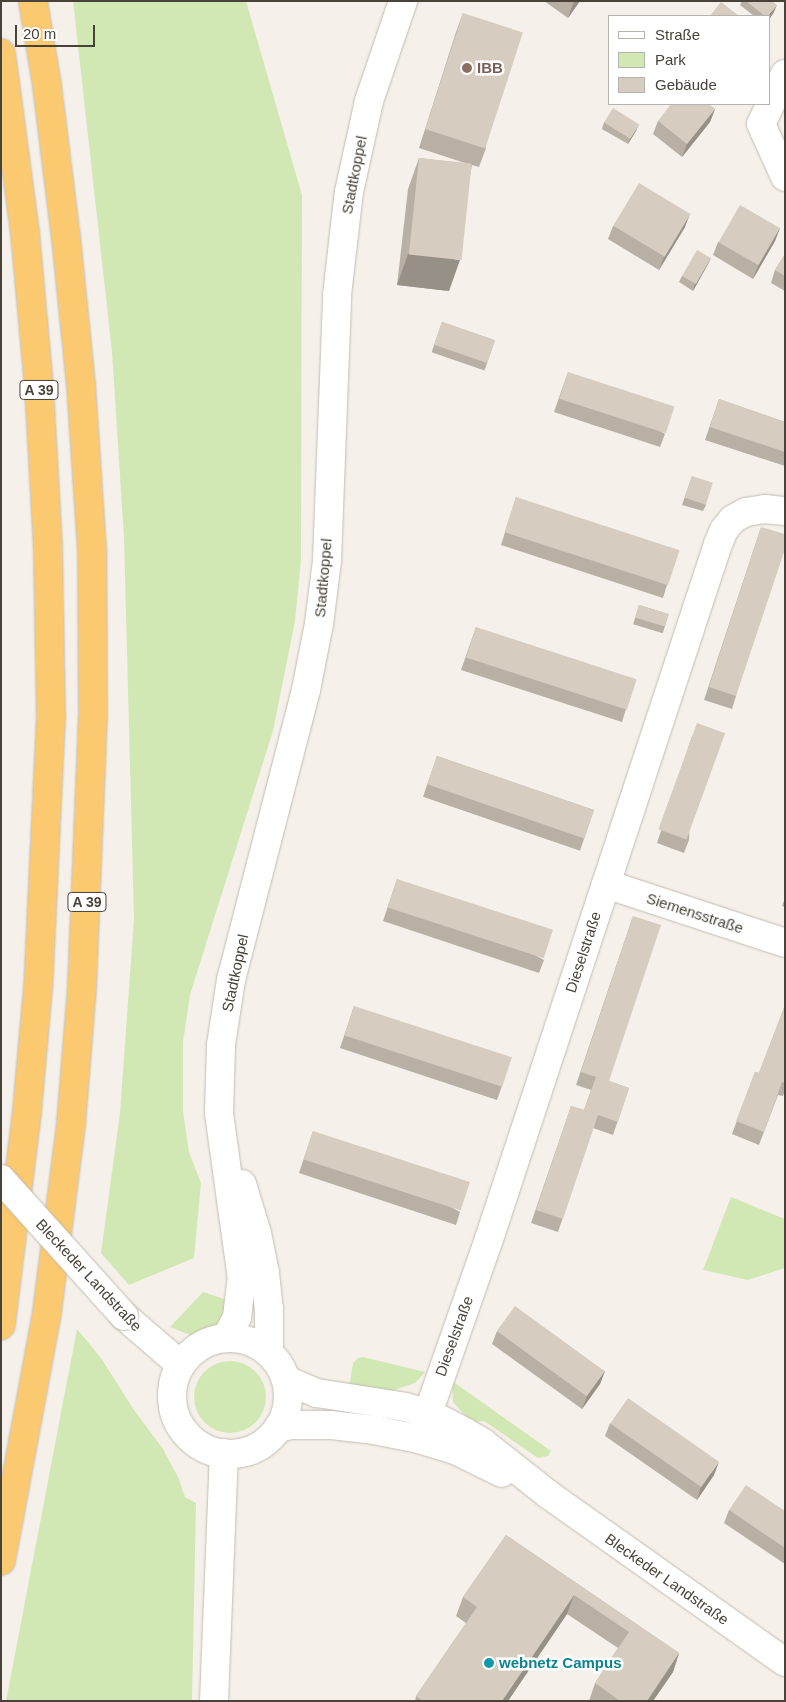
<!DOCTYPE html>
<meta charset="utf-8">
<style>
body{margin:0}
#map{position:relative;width:786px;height:1702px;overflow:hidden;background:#f5f1ea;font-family:Helvetica,sans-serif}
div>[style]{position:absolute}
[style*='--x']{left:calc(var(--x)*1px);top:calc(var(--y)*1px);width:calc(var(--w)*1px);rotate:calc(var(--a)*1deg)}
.green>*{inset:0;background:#d2e8b4}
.round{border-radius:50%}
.roads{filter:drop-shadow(0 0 1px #c3bcb0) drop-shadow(0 0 1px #c3bcb0)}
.minor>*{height:28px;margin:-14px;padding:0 14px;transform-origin:14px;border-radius:14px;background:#fff}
.minor>.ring{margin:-14px;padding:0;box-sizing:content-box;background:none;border:28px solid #fff;border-radius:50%}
.highway>*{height:28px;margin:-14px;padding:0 14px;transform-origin:14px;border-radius:14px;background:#fbc96f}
.bridges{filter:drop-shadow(0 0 1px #c3bcb0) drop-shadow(0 0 1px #c3bcb0)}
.minor-bridge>*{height:28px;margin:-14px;padding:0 14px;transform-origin:14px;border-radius:14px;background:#fff}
.wall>*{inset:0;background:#b8b0a5;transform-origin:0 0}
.shaded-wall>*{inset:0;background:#969086}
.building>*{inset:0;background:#d6cdc0;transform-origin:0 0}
.dots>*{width:14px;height:14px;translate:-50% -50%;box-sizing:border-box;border:2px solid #fff;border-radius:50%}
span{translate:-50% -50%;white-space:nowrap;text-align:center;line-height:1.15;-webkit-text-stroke:5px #fff;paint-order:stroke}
.shield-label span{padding:1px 4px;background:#fff;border:1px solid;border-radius:4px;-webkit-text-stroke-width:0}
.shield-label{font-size:14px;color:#494238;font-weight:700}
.education-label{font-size:15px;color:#785e54;font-weight:700}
.left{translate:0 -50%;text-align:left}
.street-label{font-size:15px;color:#494238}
.culture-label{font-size:15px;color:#0d838f;font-weight:700}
.frame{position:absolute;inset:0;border:2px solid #494238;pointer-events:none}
.legend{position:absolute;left:608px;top:15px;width:162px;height:90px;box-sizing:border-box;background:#fff;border:1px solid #b6b3af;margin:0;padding:6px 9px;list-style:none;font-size:15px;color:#494238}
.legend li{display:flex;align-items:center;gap:10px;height:25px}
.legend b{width:25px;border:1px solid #b6b3af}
.scale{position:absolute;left:15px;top:25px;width:80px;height:22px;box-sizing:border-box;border:2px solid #494238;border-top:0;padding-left:6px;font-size:15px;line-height:18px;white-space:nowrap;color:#494238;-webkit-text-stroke:4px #fff;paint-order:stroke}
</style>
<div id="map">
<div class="green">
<div style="clip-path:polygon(73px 1px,246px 1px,302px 195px,301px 560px,295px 621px,273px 731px,190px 995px,183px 1042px,183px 1111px,189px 1152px,201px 1183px,194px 1258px,129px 1285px,101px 1253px,120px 1113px,134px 919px,124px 538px,112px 352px)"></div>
<div style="clip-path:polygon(731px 1197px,785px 1219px,785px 1268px,748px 1280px,703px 1270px)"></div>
<div style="clip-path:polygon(203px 1292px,233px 1302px,215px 1330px,201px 1335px,190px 1335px,170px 1327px)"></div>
<div style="clip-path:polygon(77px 1329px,101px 1358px,134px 1410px,163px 1449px,179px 1479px,185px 1497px,196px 1503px,192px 1701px,6px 1701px)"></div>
<div style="clip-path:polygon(363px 1357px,425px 1372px,415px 1383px,394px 1390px,349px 1390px,353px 1363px,358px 1358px)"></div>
<div class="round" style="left:194px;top:1361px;width:72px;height:72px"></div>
<div style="clip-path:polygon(452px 1381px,551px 1451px,548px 1456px,538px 1458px,484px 1421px,471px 1422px,453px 1402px)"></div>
</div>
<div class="roads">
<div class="minor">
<div style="--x:785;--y:74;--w:55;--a:115.6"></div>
<div style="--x:761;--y:124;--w:58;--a:65.6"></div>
<div style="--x:606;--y:884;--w:188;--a:18.2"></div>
<div style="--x:242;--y:1184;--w:51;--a:73"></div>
<div style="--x:257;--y:1233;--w:41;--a:78.7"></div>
<div style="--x:265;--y:1273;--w:36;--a:84"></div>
<div style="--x:269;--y:1309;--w:44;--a:90"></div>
<div style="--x:124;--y:1316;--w:75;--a:40.7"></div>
<div style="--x:226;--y:1338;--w:24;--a:-62"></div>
<div style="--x:237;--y:1317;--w:38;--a:-83"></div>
<div style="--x:242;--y:1279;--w:168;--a:-97.9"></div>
<div style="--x:219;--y:1113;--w:68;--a:-88.3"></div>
<div style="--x:221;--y:1045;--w:66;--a:-81.3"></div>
<div style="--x:231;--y:980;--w:300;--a:-75.5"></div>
<div style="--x:306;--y:690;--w:67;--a:-78.9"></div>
<div style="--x:319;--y:624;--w:64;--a:-82.8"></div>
<div style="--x:327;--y:561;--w:266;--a:-87.8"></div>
<div style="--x:337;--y:295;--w:104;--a:-83.4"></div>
<div style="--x:349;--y:192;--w:93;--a:-77.6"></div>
<div style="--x:369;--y:101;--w:106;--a:-71.2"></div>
<div class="ring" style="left:172px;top:1338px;width:88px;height:88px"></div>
<div style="--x:286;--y:1380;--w:34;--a:23"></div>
<div style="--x:317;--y:1393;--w:89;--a:9"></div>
<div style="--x:405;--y:1407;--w:24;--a:15"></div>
<div style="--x:428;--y:1413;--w:42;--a:27.2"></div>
<div style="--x:465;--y:1432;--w:20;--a:30"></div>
<div style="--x:482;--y:1442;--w:85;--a:38.3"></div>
<div style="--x:549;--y:1495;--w:289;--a:35.3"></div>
<div style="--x:278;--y:1428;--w:13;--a:-13"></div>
<div style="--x:291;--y:1425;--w:40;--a:0"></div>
<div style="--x:331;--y:1425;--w:43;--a:6.6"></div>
<div style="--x:374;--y:1430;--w:46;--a:11.3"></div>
<div style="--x:419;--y:1439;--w:38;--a:17"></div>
<div style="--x:455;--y:1450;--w:52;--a:26.1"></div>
<div style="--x:419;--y:1439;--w:212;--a:-70.7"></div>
<div style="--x:489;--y:1239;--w:732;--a:-71.76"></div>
<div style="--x:718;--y:544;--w:15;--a:-67"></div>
<div style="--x:724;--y:530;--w:14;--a:-51"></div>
<div style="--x:733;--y:519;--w:15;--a:-28"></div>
<div style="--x:746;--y:512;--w:19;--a:-9"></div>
<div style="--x:765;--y:509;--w:20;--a:6"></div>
<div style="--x:214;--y:1701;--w:248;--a:-87.7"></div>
</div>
<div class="highway">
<div style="--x:1;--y:53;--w:182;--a:82.4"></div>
<div style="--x:25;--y:233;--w:155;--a:84.8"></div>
<div style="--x:39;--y:387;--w:161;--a:86.8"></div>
<div style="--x:48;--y:548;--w:168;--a:89"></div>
<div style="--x:51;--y:716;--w:272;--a:92.7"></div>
<div style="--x:38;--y:988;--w:124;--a:95.1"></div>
<div style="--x:27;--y:1112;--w:215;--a:97"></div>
<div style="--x:1;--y:1561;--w:253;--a:-79.5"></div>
<div style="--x:47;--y:1312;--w:190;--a:-82.7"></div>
<div style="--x:71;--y:1124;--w:137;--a:-85.4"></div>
<div style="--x:82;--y:987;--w:273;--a:-87.7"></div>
<div style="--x:93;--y:714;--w:164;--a:-90.3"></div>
<div style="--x:92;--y:550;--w:165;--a:-93.8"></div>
<div style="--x:81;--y:385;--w:148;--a:-95.8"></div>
<div style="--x:66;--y:238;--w:154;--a:-97.1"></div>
<div style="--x:47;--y:85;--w:85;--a:-99.5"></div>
</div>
</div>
<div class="bridges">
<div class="minor-bridge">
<div style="--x:1;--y:1179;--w:184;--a:48.1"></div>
</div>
</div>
<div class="wall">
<div style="clip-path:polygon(544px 1px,580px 1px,568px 18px)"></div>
<div style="clip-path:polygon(742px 1px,772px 1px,774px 12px,770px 18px,770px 16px,754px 16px,740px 5px)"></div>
<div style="clip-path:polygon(463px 13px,486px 148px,479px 167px,472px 165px,449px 291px,397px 285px,408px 189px,419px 158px,468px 164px,419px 148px,456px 32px)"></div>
<div style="clip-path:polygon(715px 109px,710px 122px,682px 157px,653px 134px,658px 121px)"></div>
<div style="clip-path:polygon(604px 122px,636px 131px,628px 144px,602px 129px)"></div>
<div style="clip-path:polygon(613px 226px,685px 227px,659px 270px,608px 239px)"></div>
<div style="clip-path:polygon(780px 228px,775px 241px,753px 279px,713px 255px,718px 242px)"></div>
<div style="clip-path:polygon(785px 254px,785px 291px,771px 283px,775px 270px)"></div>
<div style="clip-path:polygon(711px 258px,708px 264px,693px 291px,679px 282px,682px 276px)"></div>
<div style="left:442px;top:322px;width:56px;height:32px;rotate:19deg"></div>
<div style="clip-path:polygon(568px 372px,665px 434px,660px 447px,554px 412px)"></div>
<div style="clip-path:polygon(719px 399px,785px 422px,785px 466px,705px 440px)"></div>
<div style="clip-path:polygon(692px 476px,706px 505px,703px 511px,682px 505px)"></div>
<div style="clip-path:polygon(516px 497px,667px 585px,663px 598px,501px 545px)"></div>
<div style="clip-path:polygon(761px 527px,736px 696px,732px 709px,704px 700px)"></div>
<div style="left:639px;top:605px;width:31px;height:20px;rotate:17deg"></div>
<div style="clip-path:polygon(476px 627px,626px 709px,622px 722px,461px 670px)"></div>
<div style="clip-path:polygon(692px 736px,689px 840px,684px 853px,657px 843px)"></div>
<div style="left:437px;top:756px;width:166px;height:43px;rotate:19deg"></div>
<div style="clip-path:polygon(397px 879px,544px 960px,539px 973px,383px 921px)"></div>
<div style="clip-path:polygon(785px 898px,785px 907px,782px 906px)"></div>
<div style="clip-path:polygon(633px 916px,609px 1081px,629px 1088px,613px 1135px,593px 1128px,558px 1232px,531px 1223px,571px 1106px,584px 1110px,591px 1090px,576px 1085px)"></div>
<div style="clip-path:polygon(785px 1005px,785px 1091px,783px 1096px,778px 1095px,759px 1145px,732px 1134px,755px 1072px,759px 1073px)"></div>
<div style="clip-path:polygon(354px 1006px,502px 1086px,497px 1100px,340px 1048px)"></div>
<div style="clip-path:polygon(313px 1131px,460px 1212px,456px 1225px,299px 1173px)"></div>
<div style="clip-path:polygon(497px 1331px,605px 1371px,600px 1384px,582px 1409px,492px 1344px)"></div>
<div style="clip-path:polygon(610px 1423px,714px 1475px,697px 1500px,605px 1436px)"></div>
<div style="clip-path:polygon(729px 1510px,785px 1511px,785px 1564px,724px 1523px)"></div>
<div style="clip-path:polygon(506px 1535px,679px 1653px,673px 1672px,653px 1701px,589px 1701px,595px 1683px,618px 1648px,567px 1614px,508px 1701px,415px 1701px,416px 1696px,466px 1623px,456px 1616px,463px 1597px)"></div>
</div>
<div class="shaded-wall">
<div style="clip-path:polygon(574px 1px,580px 1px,568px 18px)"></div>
<div style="clip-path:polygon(777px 5px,774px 12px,770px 18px,770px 16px,768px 16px)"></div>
<div style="clip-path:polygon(715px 109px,710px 122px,682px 157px,687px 144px)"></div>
<div style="clip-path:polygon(639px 124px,636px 131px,628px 144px,630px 138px)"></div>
<div style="clip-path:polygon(690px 214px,685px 227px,659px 270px,664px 257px)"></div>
<div style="clip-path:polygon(780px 228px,775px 241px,753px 279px,758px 266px)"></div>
<div style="clip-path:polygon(408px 254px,460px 260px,449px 291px,397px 285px)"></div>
<div style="clip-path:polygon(711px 258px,708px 264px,693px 291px,695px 284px)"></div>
<div style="clip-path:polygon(605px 1371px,600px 1384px,582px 1409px,587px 1396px)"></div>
<div style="clip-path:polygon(719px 1462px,714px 1475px,697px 1500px,701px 1487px)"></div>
<div style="clip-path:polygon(574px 1595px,567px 1614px,508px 1701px,502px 1701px)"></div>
<div style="clip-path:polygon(679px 1653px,673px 1672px,653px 1701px,647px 1701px)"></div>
</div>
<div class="building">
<div style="clip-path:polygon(746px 1px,772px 1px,777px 5px,768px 16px,765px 16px)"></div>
<div style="clip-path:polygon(721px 2px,739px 16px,710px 16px)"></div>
<div style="left:463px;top:13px;width:63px;height:122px;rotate:18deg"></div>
<div style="clip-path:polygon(671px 104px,709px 104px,715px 109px,687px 144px,658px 121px)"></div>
<div style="left:613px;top:108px;width:31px;height:17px;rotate:32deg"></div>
<div style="left:419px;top:158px;width:53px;height:97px;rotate:6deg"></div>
<div style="left:639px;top:183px;width:60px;height:50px;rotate:31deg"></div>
<div style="left:740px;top:205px;width:46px;height:43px;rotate:30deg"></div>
<div style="left:697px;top:250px;width:16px;height:30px;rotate:30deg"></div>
<div style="clip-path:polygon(785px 254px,785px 276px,775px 270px)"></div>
<div style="left:442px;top:322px;width:56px;height:24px;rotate:19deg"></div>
<div style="left:568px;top:372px;width:112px;height:28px;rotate:18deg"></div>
<div style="clip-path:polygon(719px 399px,785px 422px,785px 452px,710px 427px)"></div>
<div style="left:692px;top:476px;width:22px;height:23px;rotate:18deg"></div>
<div style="left:516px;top:497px;width:172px;height:37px;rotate:18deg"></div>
<div style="clip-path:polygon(761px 527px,785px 534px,785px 549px,736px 696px,709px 687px)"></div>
<div style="left:639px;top:605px;width:31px;height:13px;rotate:17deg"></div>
<div style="left:476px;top:627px;width:169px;height:32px;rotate:18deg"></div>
<div style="left:697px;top:723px;width:30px;height:113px;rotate:20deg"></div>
<div style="left:437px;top:756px;width:166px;height:30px;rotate:19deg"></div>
<div style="left:397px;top:879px;width:164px;height:30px;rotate:18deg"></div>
<div style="clip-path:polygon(633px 916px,661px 925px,609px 1081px,629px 1088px,618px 1122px,598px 1115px,563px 1219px,536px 1210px,571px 1106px,584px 1110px,596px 1077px,581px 1072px)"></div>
<div style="clip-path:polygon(785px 1005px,785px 1083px,782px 1082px,764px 1132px,736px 1121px,755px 1072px,759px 1073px)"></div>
<div style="left:354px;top:1006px;width:166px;height:31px;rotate:18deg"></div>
<div style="left:313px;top:1131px;width:165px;height:30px;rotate:18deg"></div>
<div style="left:515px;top:1306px;width:111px;height:31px;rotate:36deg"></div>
<div style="left:628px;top:1398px;width:111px;height:31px;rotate:35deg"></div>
<div style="clip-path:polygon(746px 1485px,785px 1511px,785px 1548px,729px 1510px)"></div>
<div style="clip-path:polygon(506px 1535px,679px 1653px,647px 1701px,620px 1701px,595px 1683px,629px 1632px,574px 1595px,502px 1701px,423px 1701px,416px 1696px,477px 1607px,463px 1597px)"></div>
</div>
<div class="dots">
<div style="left:467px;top:68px;background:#8d6e63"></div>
<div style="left:489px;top:1663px;background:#0f9aa8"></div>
</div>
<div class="shield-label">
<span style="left:39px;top:390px">A 39</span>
<span style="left:87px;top:902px">A 39</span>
</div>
<div class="education-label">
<span class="left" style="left:477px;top:68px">IBB</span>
</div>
<div class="street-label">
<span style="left:354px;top:175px;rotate:-79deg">Stadtkoppel</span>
<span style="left:323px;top:578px;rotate:-85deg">Stadtkoppel</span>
<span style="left:695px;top:913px;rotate:18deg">Siemensstraße</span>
<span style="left:583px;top:952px;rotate:-72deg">Dieselstraße</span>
<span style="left:235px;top:973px;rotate:-78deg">Stadtkoppel</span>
<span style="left:89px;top:1275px;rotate:47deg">Bleckeder Landstraße</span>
<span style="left:454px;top:1336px;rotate:-70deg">Dieselstraße</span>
<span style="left:667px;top:1579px;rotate:35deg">Bleckeder Landstraße</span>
</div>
<div class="culture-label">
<span class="left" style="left:499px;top:1663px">webnetz Campus</span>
</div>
<div class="frame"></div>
<ul class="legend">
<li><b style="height:6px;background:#fff"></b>Straße</li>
<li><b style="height:14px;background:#d2e8b4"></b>Park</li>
<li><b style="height:14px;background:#d6cdc0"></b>Gebäude</li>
</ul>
<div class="scale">20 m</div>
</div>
